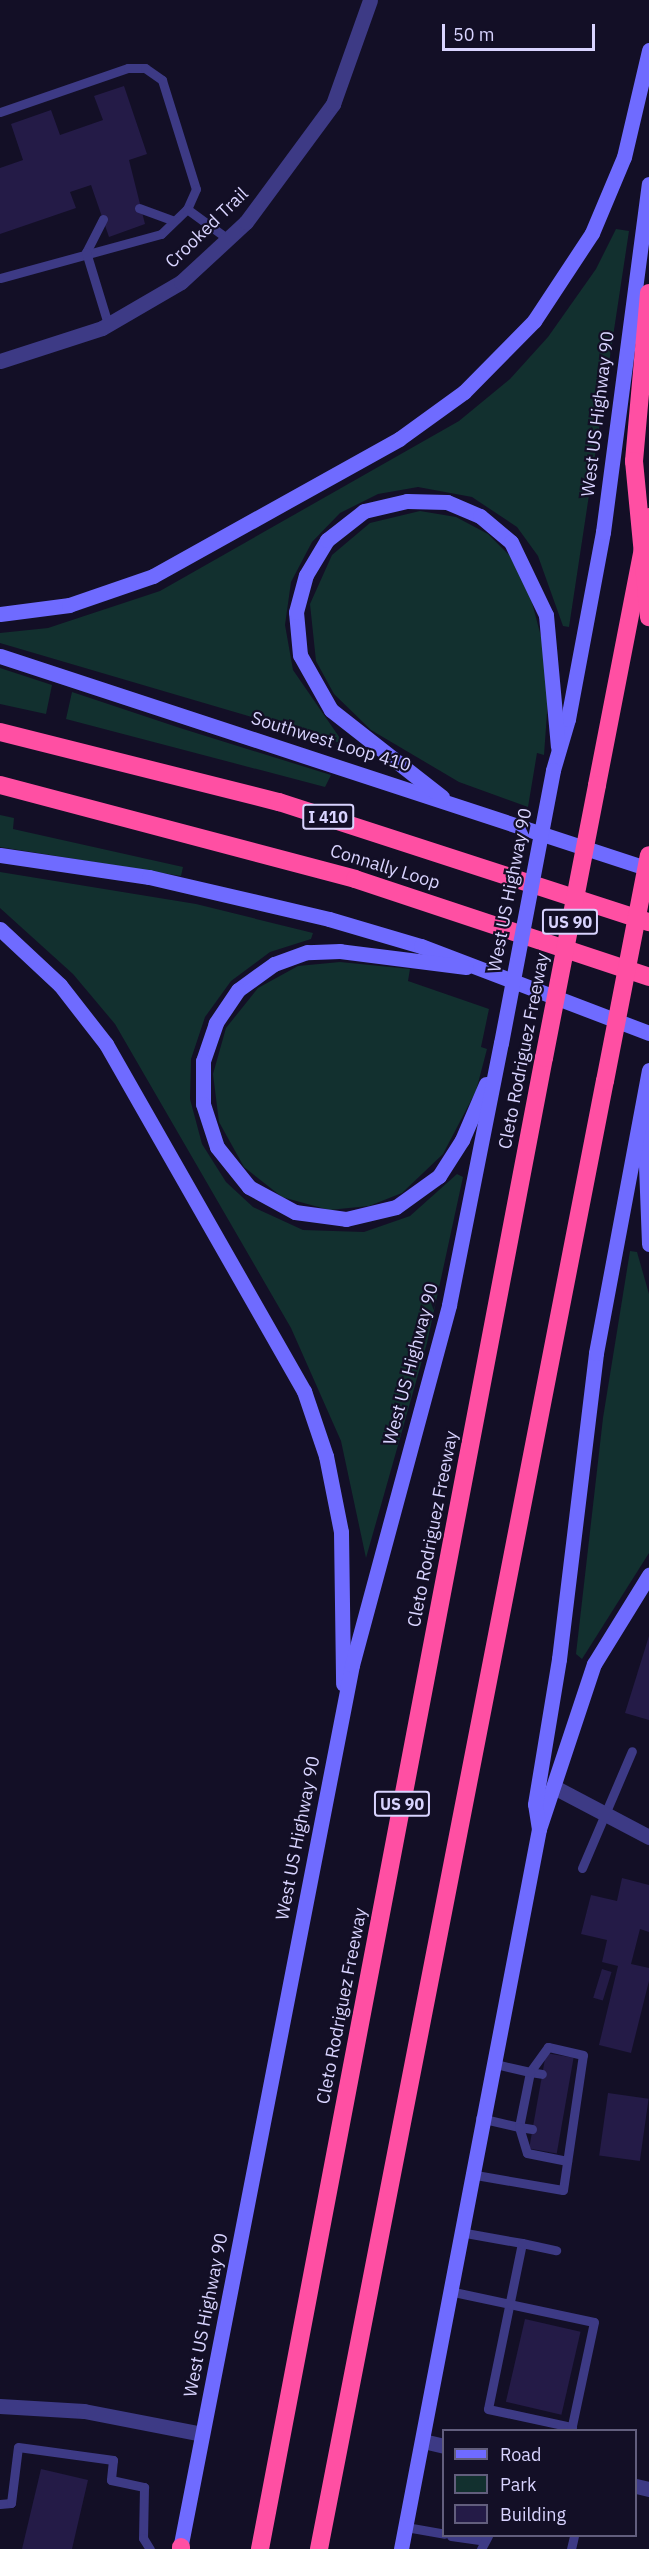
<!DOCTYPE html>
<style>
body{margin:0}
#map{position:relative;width:649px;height:2549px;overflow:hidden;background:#130f26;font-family:"IBM Plex Sans",sans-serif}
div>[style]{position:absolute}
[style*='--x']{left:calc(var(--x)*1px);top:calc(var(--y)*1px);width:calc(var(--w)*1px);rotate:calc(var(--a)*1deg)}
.green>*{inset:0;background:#12302f}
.building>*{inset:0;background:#241b47;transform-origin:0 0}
.lane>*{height:9px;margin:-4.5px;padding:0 4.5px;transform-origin:4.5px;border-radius:4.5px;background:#3d3a85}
.street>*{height:15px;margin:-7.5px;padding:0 7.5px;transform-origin:7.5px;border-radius:7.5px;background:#3d3a85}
.secondary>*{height:15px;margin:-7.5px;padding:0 7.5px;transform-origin:7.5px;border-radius:7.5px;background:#6f6bff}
.highway>*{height:18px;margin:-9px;padding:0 9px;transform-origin:9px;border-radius:9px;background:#ff4fa3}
.secondary-bridge>*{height:15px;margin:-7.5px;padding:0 7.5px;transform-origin:7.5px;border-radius:7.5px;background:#6f6bff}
.highway-bridge>*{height:18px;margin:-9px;padding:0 9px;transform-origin:9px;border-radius:9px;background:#ff4fa3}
span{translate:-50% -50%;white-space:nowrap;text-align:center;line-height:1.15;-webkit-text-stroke:4.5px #130f26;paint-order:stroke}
.shield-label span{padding:2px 4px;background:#130f26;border:2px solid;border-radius:4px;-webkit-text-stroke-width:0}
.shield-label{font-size:16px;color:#d9d4ff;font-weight:700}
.street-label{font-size:18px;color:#d9d4ff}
.legend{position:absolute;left:442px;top:2429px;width:195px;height:108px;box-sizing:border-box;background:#130f26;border:2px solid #625e7d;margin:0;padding:8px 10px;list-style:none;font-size:18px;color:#d9d4ff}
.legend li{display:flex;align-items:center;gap:12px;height:30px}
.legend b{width:30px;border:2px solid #625e7d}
.scale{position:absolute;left:442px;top:24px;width:153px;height:27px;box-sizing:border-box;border:3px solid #d9d4ff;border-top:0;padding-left:8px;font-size:18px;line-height:21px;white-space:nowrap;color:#d9d4ff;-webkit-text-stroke:4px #130f26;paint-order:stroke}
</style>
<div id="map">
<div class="green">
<div style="clip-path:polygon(616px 229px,629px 231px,569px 627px,563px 626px,538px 556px,517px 527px,472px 497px,418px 487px,378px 494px,340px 513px,312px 542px,291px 582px,285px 625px,293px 670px,344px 744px,0 643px,0 633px,48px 628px,160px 591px,459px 421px,510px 379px,548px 337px,596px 269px)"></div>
<div style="clip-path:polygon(420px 511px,456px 517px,488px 534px,510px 556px,530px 595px,543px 644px,548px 699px,544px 755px,537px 753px,528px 807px,459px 782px,371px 730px,334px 694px,316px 661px,310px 604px,332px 555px,370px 523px)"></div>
<div style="clip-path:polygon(0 668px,52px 685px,46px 714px,0 704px)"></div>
<div style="clip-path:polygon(72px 692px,180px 728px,331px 775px,325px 787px,66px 719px)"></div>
<div style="clip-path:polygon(0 815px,14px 818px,13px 829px,183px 867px,181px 876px,0 847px)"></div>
<div style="clip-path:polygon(0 872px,196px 904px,313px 933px,311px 939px,270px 952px,231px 981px,205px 1017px,191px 1059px,190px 1099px,202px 1144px,226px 1182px,253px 1207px,303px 1230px,364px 1232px,410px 1216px,457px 1174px,463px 1177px,427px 1343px,366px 1558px,341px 1441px,291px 1328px,115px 1024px,73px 974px,0 908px)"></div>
<div style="clip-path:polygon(340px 962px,410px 969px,408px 981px,489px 1009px,481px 1047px,487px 1049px,476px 1091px,443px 1154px,402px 1193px,369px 1206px,329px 1210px,282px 1197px,244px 1167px,219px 1122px,213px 1074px,226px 1028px,258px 988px,298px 966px)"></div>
<div style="clip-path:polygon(630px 1251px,637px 1252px,649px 1294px,649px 1553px,582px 1659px,576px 1654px,603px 1418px)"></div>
</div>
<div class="building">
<div style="clip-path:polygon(124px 86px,147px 154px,129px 160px,145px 224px,109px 237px,91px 185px,70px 192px,76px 208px,0 234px,0 168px,23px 160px,11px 124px,51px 110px,60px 135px,103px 120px,94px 96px)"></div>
<div style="clip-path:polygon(649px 1636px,649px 1720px,625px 1713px)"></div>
<div style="clip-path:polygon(622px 1878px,649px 1885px,649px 1932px,640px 1929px,631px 1964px,649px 1968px,649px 1981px,631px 2053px,599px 2045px,618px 1966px,602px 1962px,607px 1940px,581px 1934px,591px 1895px,617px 1901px)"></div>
<div style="left:602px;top:1969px;width:10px;height:30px;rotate:17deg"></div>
<div style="left:546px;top:2053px;width:28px;height:97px;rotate:10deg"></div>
<div style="left:608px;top:2093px;width:41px;height:63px;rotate:8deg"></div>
<div style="left:525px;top:2319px;width:57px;height:85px;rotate:13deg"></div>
<div style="clip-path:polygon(41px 2469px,88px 2480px,72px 2549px,22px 2549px)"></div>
</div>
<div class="lane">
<div style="--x:0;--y:112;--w:135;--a:-19"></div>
<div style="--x:128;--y:68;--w:17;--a:0"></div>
<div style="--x:145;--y:68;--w:21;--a:35"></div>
<div style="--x:162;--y:80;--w:114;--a:72.7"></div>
<div style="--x:196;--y:189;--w:22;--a:114"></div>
<div style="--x:187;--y:209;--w:36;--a:136"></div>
<div style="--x:161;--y:234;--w:167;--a:164.7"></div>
<div style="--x:139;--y:208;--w:37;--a:20"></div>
<div style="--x:187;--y:209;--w:51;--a:36.2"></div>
<div style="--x:103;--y:219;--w:37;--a:117"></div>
<div style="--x:86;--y:252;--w:75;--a:73"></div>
<div style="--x:582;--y:1868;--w:127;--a:-66.9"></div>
<div style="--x:480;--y:2118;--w:40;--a:13"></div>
<div style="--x:519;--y:2127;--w:56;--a:-78.7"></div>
<div style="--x:530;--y:2072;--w:12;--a:9"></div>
<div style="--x:532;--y:2129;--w:13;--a:-171"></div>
<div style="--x:519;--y:2127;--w:27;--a:73"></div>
<div style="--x:527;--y:2153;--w:41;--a:11.3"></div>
<div style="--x:470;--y:2174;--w:94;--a:9.8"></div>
<div style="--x:563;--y:2190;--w:136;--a:-81.6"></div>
<div style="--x:583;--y:2055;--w:36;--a:-167"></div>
<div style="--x:548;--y:2047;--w:31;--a:126"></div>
<div style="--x:530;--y:2072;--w:39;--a:-167"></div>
<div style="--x:460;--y:2232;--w:63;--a:10.1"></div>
<div style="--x:522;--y:2243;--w:169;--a:101.6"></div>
<div style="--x:488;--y:2409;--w:86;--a:12.1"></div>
<div style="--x:522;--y:2243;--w:35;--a:12"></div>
<div style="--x:449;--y:2291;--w:148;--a:12.1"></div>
<div style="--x:594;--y:2322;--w:110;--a:102"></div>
<div style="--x:0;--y:2504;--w:11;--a:-5"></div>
<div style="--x:11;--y:2503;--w:56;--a:-82.9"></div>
<div style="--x:18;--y:2447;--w:96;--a:7.8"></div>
<div style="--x:113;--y:2460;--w:20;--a:96"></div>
<div style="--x:111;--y:2480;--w:34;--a:12"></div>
<div style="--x:144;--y:2487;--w:51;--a:91.1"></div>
<div style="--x:143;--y:2538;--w:13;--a:58"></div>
<div style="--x:406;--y:2527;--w:39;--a:10"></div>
<div style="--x:451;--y:2536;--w:34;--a:8"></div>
<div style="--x:481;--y:2549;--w:15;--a:-62"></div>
<div style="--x:571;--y:2549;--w:13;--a:-77"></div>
</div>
<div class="street">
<div style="--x:0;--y:361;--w:107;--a:-17.9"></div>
<div style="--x:102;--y:328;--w:91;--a:-30.2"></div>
<div style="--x:181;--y:282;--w:88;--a:-42.7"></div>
<div style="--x:246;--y:222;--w:147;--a:-53.6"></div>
<div style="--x:333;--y:104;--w:110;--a:-70.4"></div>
<div style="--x:554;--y:1787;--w:107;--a:27.8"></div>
<div style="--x:0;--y:2406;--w:84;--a:3.4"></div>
<div style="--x:84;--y:2411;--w:120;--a:11"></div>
<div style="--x:423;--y:2441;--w:22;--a:13"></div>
<div style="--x:636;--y:2486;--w:13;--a:13"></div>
</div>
<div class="secondary">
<div style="--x:0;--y:614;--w:70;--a:-7.4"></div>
<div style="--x:69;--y:605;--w:89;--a:-19"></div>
<div style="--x:153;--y:576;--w:282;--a:-29.1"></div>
<div style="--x:399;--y:439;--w:80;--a:-35.9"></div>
<div style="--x:464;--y:392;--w:100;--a:-45.4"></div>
<div style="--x:534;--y:321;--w:105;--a:-56.6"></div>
<div style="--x:592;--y:233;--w:82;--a:-67.2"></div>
<div style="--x:624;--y:157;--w:110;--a:-76.8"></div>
<div style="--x:0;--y:656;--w:683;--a:18.17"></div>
<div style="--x:553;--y:770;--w:53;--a:-73.6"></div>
<div style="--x:568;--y:719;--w:190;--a:-79.4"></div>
<div style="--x:603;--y:532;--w:351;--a:-82.5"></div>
<div style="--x:442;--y:797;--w:141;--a:-141.9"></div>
<div style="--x:331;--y:710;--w:63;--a:-119.4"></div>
<div style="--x:300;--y:655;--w:43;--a:-95.3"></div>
<div style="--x:296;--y:612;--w:38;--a:-75"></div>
<div style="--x:306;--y:575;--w:41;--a:-59"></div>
<div style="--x:327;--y:540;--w:47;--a:-38.1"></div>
<div style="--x:364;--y:511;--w:44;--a:-13.1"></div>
<div style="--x:407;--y:501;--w:40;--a:1.4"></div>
<div style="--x:447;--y:502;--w:36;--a:23"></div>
<div style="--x:480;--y:516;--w:40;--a:40"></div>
<div style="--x:511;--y:542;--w:81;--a:64.4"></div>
<div style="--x:546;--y:615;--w:132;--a:84.8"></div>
<div style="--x:0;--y:855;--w:151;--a:8.4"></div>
<div style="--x:149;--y:877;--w:185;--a:13.1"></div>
<div style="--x:329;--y:919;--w:96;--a:16.4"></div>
<div style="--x:421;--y:946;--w:244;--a:20.9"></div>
<div style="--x:0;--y:929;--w:82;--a:43"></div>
<div style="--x:60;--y:985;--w:75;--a:52.1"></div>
<div style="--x:106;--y:1044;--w:400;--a:60.3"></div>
<div style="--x:304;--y:1391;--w:69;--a:71.3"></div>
<div style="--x:326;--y:1456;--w:77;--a:78.8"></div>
<div style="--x:341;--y:1532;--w:152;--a:89.2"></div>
<div style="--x:466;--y:967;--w:127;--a:-172.8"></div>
<div style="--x:340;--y:951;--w:33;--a:178"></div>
<div style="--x:307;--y:952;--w:35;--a:160"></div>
<div style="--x:274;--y:964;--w:44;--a:144.2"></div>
<div style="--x:238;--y:990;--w:40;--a:124"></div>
<div style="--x:216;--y:1023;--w:40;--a:108.9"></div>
<div style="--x:203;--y:1061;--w:43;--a:90"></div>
<div style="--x:203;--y:1104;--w:45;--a:72"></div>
<div style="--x:217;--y:1147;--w:51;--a:51.3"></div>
<div style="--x:249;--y:1187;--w:52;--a:28.5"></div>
<div style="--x:295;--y:1212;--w:51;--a:7.8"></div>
<div style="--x:346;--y:1219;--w:51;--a:-13.5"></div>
<div style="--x:396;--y:1207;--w:53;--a:-35.8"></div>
<div style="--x:439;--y:1176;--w:43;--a:-57.4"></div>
<div style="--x:462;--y:1140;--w:61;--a:-66.8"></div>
<div style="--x:644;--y:1113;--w:131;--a:87.8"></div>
<div style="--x:539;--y:1829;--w:174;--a:-71.6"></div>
<div style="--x:594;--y:1664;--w:105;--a:-58.3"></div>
<div style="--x:180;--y:2549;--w:901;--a:-78.99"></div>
<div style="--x:352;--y:1665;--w:373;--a:-74.9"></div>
<div style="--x:449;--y:1305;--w:267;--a:-78.8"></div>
<div style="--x:401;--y:2549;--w:733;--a:-79.15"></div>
<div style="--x:539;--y:1829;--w:25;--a:-99"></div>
<div style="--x:535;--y:1804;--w:147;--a:-80.6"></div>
<div style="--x:559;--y:1659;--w:308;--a:-83.1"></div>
<div style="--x:596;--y:1353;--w:288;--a:-79.4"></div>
</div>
<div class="highway">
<div style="--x:0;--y:732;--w:288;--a:14.1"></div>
<div style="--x:279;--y:802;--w:389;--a:18"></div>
<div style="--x:0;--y:785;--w:367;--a:14.8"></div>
<div style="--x:355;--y:879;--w:310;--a:18.4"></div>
<div style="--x:597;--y:785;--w:273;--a:-79"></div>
<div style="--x:181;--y:2549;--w:2;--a:-90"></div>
<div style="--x:260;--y:2549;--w:1518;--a:-79.22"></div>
<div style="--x:319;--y:2549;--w:1496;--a:-78.98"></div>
</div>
<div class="secondary-bridge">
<div style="--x:501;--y:1043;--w:278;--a:-79.2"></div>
</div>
<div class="highway-bridge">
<div style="--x:649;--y:293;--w:169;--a:95.1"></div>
<div style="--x:634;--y:461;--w:157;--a:84.5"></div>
<div style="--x:544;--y:1058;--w:278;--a:-79"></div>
<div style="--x:605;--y:1081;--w:230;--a:-79"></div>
</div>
<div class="shield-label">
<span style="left:328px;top:817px">I 410</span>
<span style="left:570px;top:922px">US 90</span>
<span style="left:402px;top:1804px">US 90</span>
</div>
<div class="street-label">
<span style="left:207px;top:228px;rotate:-44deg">Crooked Trail</span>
<span style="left:598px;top:414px;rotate:-83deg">West US Highway 90</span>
<span style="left:331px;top:742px;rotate:17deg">Southwest Loop 410</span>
<span style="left:385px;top:867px;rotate:17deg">Connally Loop</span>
<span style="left:510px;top:890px;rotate:-79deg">West US Highway 90</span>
<span style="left:524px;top:1051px;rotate:-79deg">Cleto Rodriguez Freeway</span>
<span style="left:411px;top:1364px;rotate:-75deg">West US Highway 90</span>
<span style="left:433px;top:1529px;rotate:-79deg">Cleto Rodriguez Freeway</span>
<span style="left:298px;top:1838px;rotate:-79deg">West US Highway 90</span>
<span style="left:342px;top:2006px;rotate:-79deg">Cleto Rodriguez Freeway</span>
<span style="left:206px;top:2315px;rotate:-79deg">West US Highway 90</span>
</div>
<ul class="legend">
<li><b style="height:8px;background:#6f6bff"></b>Road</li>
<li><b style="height:16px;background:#12302f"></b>Park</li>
<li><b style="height:16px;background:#241b47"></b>Building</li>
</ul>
<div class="scale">50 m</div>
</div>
